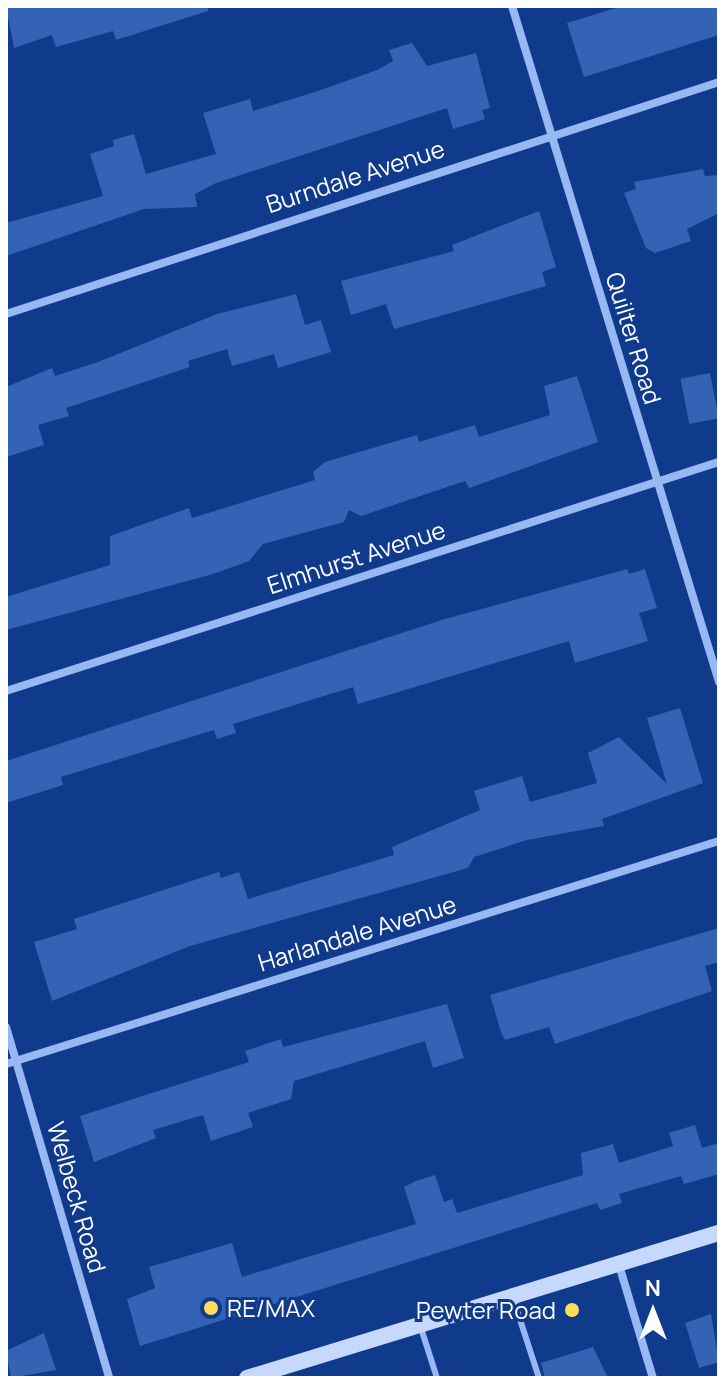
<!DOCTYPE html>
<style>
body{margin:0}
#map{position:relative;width:725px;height:1384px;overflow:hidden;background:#103b8c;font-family:Manrope,sans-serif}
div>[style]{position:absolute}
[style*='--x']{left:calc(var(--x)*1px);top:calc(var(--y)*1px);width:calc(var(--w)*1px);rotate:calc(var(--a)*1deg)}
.building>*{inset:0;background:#3462b4;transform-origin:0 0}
.lane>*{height:6px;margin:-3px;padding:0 3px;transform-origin:3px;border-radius:3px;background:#97b8f2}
.street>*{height:8px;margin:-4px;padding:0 4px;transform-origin:4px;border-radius:4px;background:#97b8f2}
.secondary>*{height:16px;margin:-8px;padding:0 8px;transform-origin:8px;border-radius:8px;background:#c6d9fc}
.dots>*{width:22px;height:22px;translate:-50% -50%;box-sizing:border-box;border:4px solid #103b8c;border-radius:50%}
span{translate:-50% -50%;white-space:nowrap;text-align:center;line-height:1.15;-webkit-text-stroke:6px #103b8c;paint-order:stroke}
.street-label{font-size:24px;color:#fff}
.poi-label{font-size:24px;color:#fff}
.left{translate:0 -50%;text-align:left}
.right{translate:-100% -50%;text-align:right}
.frame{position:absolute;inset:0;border:8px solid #fff;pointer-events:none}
.north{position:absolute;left:613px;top:1272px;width:80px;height:80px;-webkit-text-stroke:6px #103b8c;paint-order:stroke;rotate:0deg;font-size:22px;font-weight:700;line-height:32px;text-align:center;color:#fff}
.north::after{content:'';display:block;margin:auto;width:28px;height:36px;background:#fff;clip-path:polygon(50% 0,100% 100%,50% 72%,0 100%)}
</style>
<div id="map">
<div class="building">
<div style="clip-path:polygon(6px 6px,208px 6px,208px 11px,116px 40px,113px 31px,56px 47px,52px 35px,14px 48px)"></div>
<div style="clip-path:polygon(622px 6px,719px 6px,719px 35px,584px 77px,567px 23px)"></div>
<div style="clip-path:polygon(412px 43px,427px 66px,476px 53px,490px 108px,482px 110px,485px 119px,453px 129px,447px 108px,216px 183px,195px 194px,197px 207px,144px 209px,6px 256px,6px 223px,103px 196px,90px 154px,114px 146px,113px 140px,134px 134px,146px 174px,216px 154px,203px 113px,250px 99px,253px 111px,321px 90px,377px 70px,393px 61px,389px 50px)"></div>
<div style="clip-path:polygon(703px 169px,705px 176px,719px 175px,719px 213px,687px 229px,691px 241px,655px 253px,646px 248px,624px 193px,636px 189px,634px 182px)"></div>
<div style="clip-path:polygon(539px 211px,556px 267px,542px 272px,546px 286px,394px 329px,386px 304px,351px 315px,341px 281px,454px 251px,452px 245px)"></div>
<div style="clip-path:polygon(296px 294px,305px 325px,321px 320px,331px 352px,278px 368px,274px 354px,232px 366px,227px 349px,188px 361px,190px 367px,66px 408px,69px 416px,38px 425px,44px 445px,6px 457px,6px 387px,52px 368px,55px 376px,98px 362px,217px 314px)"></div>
<div style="left:710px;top:373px;width:46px;height:30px;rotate:79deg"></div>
<div style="clip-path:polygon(577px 376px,598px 442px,469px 488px,465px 481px,361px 516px,349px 510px,344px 522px,263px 544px,249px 561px,213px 574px,6px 630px,6px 597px,110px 565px,110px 536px,189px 508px,192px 518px,315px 480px,313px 472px,325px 462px,417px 435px,419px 442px,475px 425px,479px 437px,550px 415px,544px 386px)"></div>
<div style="clip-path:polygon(627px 569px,629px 574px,645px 569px,657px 608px,639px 613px,648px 641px,575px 663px,569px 641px,358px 704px,353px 687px,233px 724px,236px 733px,217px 739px,214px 730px,61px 777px,63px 785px,6px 803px,6px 761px,445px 619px)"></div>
<div style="clip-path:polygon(680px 708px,703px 783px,602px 819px,604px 826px,527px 840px,474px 857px,468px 868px,190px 946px,52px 1001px,34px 942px,77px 929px,74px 919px,219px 872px,221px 878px,239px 872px,248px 899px,394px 855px,392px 847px,480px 810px,474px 791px,480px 789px,522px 776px,530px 802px,597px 783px,588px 753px,619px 737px,667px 784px,647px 718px)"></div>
<div style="clip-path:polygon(719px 928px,719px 962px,705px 966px,712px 991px,555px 1044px,549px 1027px,505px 1040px,501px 1032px,490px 995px)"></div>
<div style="clip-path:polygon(447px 1004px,464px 1058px,433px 1068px,425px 1041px,294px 1081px,291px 1099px,248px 1113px,253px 1127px,211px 1141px,203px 1115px,153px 1130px,156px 1138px,94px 1162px,80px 1116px,249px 1062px,245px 1051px,281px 1039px,283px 1047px)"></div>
<div style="clip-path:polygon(695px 1125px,702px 1148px,719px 1143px,719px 1174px,684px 1184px,681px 1176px,619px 1194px,622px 1203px,600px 1210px,597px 1203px,140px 1346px,127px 1299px,155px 1288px,149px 1267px,232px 1243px,242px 1277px,416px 1224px,404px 1187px,416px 1181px,435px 1175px,444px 1202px,452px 1199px,457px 1213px,583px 1175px,581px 1153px,613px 1144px,619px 1163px,673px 1146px,669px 1133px)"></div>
<div style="clip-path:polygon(711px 1314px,719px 1362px,699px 1368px,685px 1323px)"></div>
<div style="clip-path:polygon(44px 1333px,56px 1370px,11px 1378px,6px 1351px)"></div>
<div style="clip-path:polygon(593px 1347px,608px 1378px,545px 1378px,541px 1363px)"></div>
</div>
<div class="lane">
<div style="--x:513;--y:1298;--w:84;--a:72"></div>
<div style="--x:420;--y:1325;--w:56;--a:72.2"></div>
</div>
<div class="street">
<div style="--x:512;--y:6;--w:707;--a:72.97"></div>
<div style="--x:6;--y:314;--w:750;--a:-18.02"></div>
<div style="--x:6;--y:691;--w:749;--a:-17.81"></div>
<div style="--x:6;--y:1027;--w:366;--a:73.6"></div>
<div style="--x:6;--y:1064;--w:747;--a:-17.37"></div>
<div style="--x:619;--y:1265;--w:118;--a:73.3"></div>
</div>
<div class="secondary">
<div style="--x:247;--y:1378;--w:494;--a:-17.1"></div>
</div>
<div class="dots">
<div style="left:211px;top:1308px;background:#ffde58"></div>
<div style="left:572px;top:1310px;background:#ffde58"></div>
</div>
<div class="street-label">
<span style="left:355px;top:176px;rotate:-18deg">Burndale Avenue</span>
<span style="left:634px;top:338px;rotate:73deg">Quilter Road</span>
<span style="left:356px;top:557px;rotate:-18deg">Elmhurst Avenue</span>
<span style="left:357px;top:933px;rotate:-17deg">Harlandale Avenue</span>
<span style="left:77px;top:1197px;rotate:74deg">Welbeck Road</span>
</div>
<div class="poi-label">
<span class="left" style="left:227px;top:1308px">RE/MAX</span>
<span class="right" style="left:556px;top:1310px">Pewter Road</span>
</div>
<div class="frame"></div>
<div class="north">N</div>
</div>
